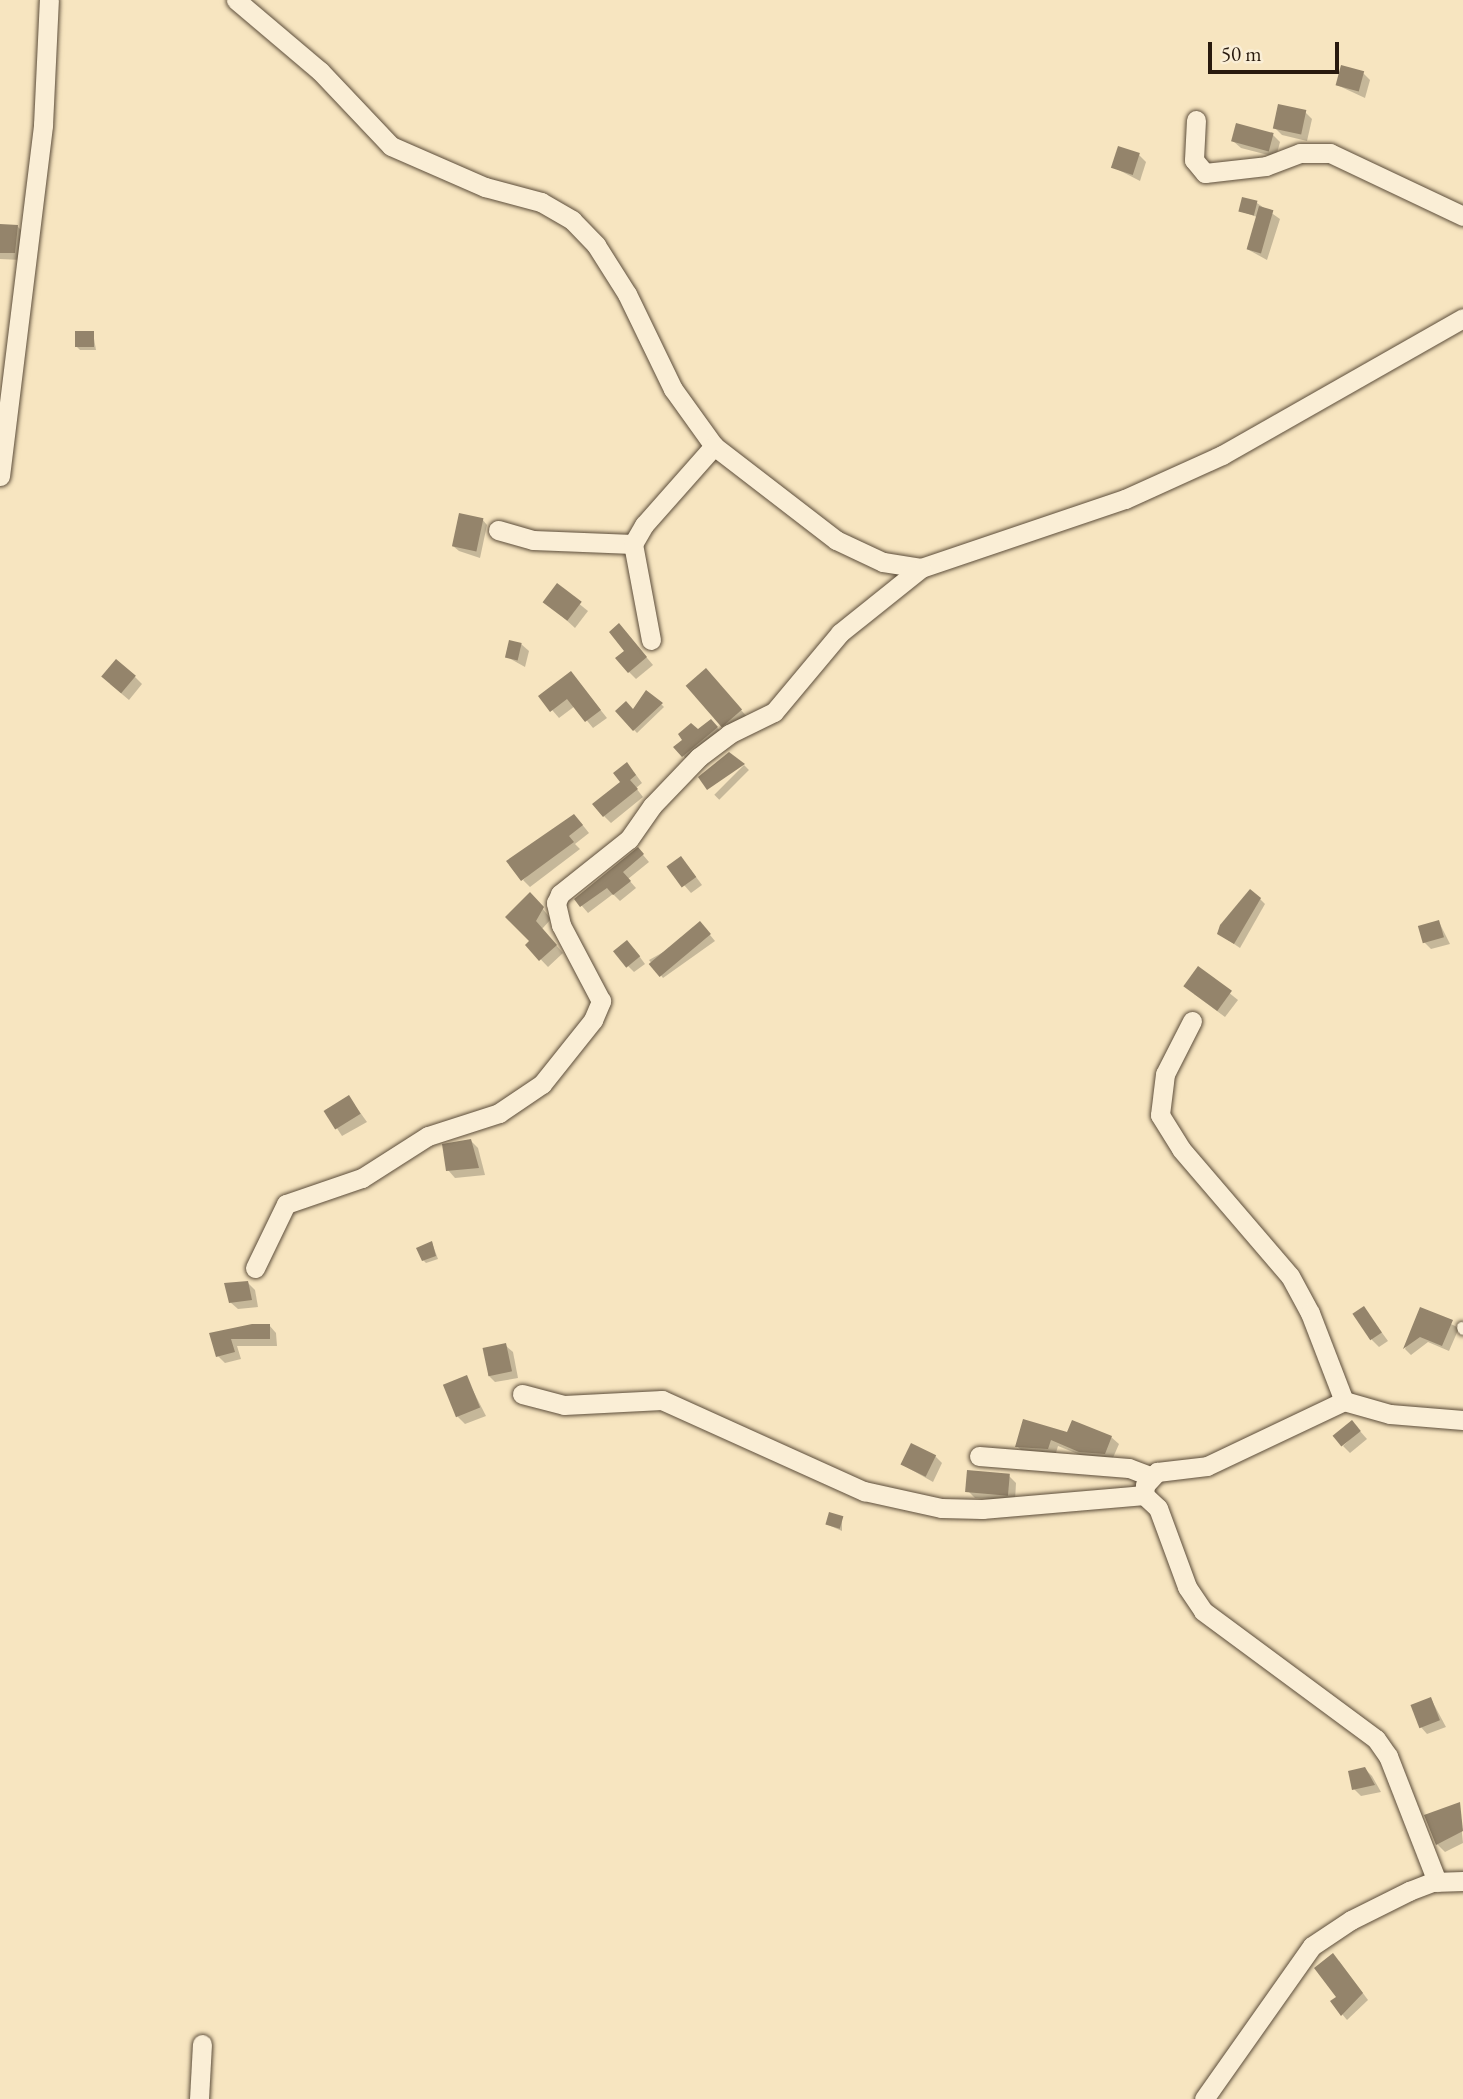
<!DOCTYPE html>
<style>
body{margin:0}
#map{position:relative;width:1463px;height:2099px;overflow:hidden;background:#f7e5c0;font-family:"EB Garamond",serif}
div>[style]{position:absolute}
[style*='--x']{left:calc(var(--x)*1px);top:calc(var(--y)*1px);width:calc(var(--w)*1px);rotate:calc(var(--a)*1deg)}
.shadow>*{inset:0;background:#0003;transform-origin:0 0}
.building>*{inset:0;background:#94846b;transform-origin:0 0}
.roads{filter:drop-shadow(0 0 2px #5c4d3a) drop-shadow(0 0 2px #5c4d3a)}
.lane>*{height:10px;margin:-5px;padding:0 5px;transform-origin:5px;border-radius:5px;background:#faeed6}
.street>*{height:19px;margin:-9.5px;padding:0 9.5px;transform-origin:9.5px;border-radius:9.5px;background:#faeed6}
span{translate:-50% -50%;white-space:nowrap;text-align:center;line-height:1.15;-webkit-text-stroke:6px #faeed6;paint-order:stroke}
.scale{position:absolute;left:1208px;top:42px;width:131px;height:32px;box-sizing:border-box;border:4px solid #291a0e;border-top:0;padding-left:9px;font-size:21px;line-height:24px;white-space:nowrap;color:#291a0e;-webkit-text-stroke:5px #faeed6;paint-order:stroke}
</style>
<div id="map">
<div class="shadow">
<div style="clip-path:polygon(1363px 73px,1370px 80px,1365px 98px,1337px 85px)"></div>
<div style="clip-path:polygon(1305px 112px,1312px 119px,1307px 141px,1282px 135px,1275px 128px)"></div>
<div style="clip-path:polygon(1273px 135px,1280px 142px,1276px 157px,1241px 148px,1233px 141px)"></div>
<div style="clip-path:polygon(1139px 155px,1146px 162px,1140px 181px,1113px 167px)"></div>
<div style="clip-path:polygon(1257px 203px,1280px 219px,1267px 260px,1247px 249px,1257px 217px,1240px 211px)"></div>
<div style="clip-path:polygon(0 226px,18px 227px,25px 234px,22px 260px,0 259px)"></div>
<div style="clip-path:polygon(93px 333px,96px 350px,80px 350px,77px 347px)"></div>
<div style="clip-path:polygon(482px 519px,487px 525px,480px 558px,459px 551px,453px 546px)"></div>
<div style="clip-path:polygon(557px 586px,588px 611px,575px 628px,553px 608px)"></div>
<div style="clip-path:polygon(626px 633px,653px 665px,636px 679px,629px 672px)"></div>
<div style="clip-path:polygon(521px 644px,529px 651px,525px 667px,507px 657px)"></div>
<div style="clip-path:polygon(571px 673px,607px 718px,593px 728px,575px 706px,559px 718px,541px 697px)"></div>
<div style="clip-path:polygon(135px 677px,142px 684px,129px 700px,110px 684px)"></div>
<div style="clip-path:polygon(713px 678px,748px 718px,728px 732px,720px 725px)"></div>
<div style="clip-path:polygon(661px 704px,664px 707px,637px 733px,617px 712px)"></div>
<div style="clip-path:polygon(711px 721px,724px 735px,690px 763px,675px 747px)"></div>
<div style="left:744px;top:765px;width:7px;height:42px;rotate:45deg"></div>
<div style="clip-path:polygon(634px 772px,642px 783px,636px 788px,643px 797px,611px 823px,604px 816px)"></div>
<div style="clip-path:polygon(581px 823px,589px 833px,575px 844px,580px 849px,530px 887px,523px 880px)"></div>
<div style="clip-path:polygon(638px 849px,649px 862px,628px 879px,636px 888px,620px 901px,613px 894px,588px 913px,576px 899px)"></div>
<div style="clip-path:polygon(688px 866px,702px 885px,691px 893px,669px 868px)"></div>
<div style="clip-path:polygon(1260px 899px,1265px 904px,1240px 948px,1225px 938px)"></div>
<div style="clip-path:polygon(537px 902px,551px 919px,542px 929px,563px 953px,548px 967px,527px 945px,532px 941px)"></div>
<div style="clip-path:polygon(1439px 922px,1450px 944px,1431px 949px,1424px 942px)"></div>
<div style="clip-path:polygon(705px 929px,715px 941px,663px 978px,649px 960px)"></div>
<div style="clip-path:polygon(634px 949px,645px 964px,634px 972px,627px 965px)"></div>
<div style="clip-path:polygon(1198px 968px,1238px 1000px,1225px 1017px,1194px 994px)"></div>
<div style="clip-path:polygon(349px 1097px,367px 1122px,342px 1136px,325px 1110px)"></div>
<div style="clip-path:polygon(471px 1141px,478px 1148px,485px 1175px,455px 1178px,448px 1170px)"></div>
<div style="clip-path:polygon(432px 1243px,438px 1259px,426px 1263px,423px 1260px)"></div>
<div style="clip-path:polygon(248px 1283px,255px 1290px,258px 1307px,238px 1309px,230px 1302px)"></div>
<div style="clip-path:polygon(1364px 1308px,1388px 1341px,1379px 1347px,1372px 1340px)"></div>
<div style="clip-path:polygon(1421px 1309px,1459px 1328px,1449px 1351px,1428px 1342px,1411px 1355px,1405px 1349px)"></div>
<div style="clip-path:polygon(269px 1325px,276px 1333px,277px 1346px,237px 1346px,241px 1359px,225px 1363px,218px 1356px,211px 1335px)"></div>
<div style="clip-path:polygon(505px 1345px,513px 1352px,518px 1378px,495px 1382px,488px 1375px)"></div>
<div style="clip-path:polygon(466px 1377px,486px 1416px,465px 1424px,458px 1417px)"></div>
<div style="clip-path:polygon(1359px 1430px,1367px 1439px,1350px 1453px,1343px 1446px)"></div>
<div style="clip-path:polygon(1068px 1434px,1111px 1437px,1119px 1444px,1112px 1460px,1088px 1458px,1058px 1446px,1055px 1456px,1024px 1453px,1017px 1446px)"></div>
<div style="clip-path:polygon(935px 1456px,942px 1463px,933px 1482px,903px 1465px)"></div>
<div style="clip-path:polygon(1009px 1476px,1016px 1483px,1015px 1501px,975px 1498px,968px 1491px)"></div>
<div style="clip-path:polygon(842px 1518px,842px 1531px,826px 1524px)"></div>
<div style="clip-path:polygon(1431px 1699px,1446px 1727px,1427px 1734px,1420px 1726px)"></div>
<div style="clip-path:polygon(1365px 1769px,1372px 1776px,1381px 1792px,1361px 1796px,1354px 1789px)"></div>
<div style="clip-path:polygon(1459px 1804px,1463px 1843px,1445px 1852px,1437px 1844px)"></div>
<div style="clip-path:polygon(1339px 1961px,1368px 2000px,1347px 2020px,1342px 2014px)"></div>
</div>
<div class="building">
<div style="left:1341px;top:65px;width:24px;height:21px;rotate:15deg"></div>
<div style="left:1278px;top:104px;width:29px;height:25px;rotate:12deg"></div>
<div style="left:1236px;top:123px;width:39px;height:19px;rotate:15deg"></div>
<div style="left:1118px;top:146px;width:23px;height:23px;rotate:18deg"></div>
<div style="left:1242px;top:197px;width:16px;height:15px;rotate:14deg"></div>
<div style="left:1259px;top:206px;width:15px;height:45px;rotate:16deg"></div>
<div style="clip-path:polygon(0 224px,18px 225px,15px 253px,0 253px)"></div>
<div style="left:75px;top:331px;width:19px;height:16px"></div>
<div style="left:459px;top:513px;width:25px;height:34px;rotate:12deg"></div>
<div style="left:557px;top:583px;width:31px;height:24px;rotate:37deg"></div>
<div style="clip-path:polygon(619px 623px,647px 657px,628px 673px,615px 658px,624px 651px,609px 632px)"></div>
<div style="left:509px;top:640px;width:13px;height:18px;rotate:13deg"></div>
<div style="left:116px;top:659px;width:26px;height:23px;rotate:40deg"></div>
<div style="left:706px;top:668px;width:55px;height:27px;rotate:49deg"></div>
<div style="clip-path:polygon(571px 671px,601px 710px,585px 722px,567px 699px,550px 712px,538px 696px)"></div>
<div style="clip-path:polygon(646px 690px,663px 703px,633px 731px,615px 711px,626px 701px,633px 709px)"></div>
<div style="clip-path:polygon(711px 719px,718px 727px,682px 757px,673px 747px,682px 740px,678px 734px,691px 723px,698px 729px)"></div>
<div style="clip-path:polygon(729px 752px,745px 764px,707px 790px,698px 777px)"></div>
<div style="clip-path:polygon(627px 762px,636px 775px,630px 780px,638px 789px,603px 817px,592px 804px,620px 782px,613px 773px)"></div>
<div style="clip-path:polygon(574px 814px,583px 825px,569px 836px,574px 842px,521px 881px,506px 861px)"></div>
<div style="clip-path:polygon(638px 847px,644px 854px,623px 872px,631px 881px,613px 895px,607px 888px,580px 907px,574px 899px)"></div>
<div style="left:681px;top:856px;width:26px;height:18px;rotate:54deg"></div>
<div style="clip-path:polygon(1250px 889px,1261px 898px,1234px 944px,1217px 934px,1220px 925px)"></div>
<div style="clip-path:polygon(530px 892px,544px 907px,536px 921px,557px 945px,539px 961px,525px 945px,529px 941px,505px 917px)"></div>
<div style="left:1439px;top:920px;width:18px;height:22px;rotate:74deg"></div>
<div style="left:700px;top:921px;width:17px;height:67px;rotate:50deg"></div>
<div style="left:627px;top:940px;width:21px;height:18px;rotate:51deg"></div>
<div style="left:1198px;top:966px;width:42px;height:25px;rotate:36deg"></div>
<div style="left:349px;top:1095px;width:22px;height:30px;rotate:58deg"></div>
<div style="clip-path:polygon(471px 1139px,479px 1168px,446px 1171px,442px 1144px)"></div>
<div style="clip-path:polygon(432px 1241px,436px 1256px,422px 1261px,416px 1248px)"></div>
<div style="clip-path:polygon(248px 1281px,252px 1300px,229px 1303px,224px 1283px)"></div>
<div style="left:1364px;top:1306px;width:32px;height:14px;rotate:56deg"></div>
<div style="clip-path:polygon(1420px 1307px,1453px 1320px,1442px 1346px,1420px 1337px,1403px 1349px)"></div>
<div style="clip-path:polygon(252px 1324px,270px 1324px,270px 1339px,231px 1339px,235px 1352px,216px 1357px,209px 1333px)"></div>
<div style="left:506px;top:1343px;width:29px;height:24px;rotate:78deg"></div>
<div style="left:467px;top:1375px;width:35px;height:26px;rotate:68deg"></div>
<div style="clip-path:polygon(1023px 1419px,1067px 1432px,1072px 1420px,1112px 1436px,1105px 1454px,1079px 1452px,1051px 1440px,1048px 1449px,1015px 1447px)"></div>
<div style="left:1352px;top:1420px;width:14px;height:25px;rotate:51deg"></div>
<div style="left:911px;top:1443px;width:28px;height:24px;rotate:26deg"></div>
<div style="left:967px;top:1470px;width:43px;height:22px;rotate:5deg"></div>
<div style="left:829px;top:1512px;width:15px;height:13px;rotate:16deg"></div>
<div style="left:1431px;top:1697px;width:25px;height:22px;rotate:69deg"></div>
<div style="clip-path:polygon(1365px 1767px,1375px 1785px,1352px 1790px,1348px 1771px)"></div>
<div style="clip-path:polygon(1460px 1802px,1463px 1831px,1436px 1845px,1424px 1815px)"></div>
<div style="clip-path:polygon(1333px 1953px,1363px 1993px,1341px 2016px,1330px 2001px,1336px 1997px,1314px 1968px)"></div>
</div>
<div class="roads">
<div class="lane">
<div style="--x:1462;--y:1327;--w:3;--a:72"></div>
</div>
<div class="street">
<div style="--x:236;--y:0;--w:110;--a:40.2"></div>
<div style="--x:320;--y:71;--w:103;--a:46.6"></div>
<div style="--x:391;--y:146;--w:103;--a:23.6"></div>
<div style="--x:485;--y:187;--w:58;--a:15"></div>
<div style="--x:541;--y:202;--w:36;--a:30"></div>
<div style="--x:572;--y:220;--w:35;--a:46"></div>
<div style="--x:596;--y:245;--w:58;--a:57.7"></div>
<div style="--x:627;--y:294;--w:106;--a:64.2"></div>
<div style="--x:673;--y:389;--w:70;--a:54.3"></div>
<div style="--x:714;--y:446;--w:154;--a:37.6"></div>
<div style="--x:836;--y:540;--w:52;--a:25.1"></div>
<div style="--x:883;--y:562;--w:38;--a:9"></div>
<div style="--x:921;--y:568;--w:215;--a:-18.7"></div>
<div style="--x:1125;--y:499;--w:107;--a:-24.4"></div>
<div style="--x:1222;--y:455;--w:277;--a:-29.6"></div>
<div style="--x:1196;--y:120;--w:40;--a:92.9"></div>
<div style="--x:1194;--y:160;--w:17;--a:50"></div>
<div style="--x:1205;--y:173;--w:61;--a:-6.5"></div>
<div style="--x:1266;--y:166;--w:36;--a:-21"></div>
<div style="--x:1300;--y:153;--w:30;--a:0"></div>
<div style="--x:1330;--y:153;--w:147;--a:25.3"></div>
<div style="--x:0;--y:476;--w:354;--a:-83"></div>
<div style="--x:43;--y:125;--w:125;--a:-87.3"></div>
<div style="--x:498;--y:530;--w:36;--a:16"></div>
<div style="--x:533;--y:540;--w:100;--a:2.3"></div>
<div style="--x:651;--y:640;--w:98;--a:-100.6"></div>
<div style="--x:633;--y:544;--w:22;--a:-60"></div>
<div style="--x:644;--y:525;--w:106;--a:-48.5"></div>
<div style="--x:1192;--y:1021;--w:59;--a:117"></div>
<div style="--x:1165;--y:1074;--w:41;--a:97"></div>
<div style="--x:1160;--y:1115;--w:40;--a:58"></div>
<div style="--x:1181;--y:1149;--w:167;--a:49.4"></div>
<div style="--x:1290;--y:1276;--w:42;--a:61.6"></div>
<div style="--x:1310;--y:1313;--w:94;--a:68.9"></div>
<div style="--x:255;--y:1268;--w:71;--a:-64.2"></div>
<div style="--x:286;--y:1204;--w:80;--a:-18.9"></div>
<div style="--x:362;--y:1178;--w:78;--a:-32.5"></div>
<div style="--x:428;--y:1136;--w:75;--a:-17.9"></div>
<div style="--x:499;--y:1113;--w:52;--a:-34"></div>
<div style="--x:542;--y:1084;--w:82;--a:-51.4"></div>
<div style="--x:593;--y:1020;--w:21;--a:-67"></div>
<div style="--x:601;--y:1001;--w:86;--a:-117.8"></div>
<div style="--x:561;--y:925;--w:23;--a:-103"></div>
<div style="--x:556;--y:903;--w:10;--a:-66"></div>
<div style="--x:560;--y:894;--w:88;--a:-38.6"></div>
<div style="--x:629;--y:839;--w:40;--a:-55.1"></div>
<div style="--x:652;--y:806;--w:68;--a:-46.2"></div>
<div style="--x:699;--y:757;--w:38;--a:-37"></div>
<div style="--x:729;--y:734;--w:50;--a:-26.1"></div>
<div style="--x:774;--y:712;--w:103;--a:-50.1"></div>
<div style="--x:840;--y:633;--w:104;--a:-38.7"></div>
<div style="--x:522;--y:1394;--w:43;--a:14.7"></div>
<div style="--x:564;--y:1405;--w:98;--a:-2.9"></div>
<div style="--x:662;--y:1400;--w:222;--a:24.3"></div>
<div style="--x:864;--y:1491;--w:79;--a:12.4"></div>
<div style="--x:941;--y:1508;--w:41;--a:1.4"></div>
<div style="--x:982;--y:1509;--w:163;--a:-4.9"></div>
<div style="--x:1144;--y:1495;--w:19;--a:43"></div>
<div style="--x:1158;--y:1508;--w:84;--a:69.8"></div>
<div style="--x:1187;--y:1587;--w:29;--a:56"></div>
<div style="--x:1203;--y:1611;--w:215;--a:36.5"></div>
<div style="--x:1376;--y:1739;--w:21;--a:55"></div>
<div style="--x:1388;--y:1756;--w:135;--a:68.7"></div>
<div style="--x:979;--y:1456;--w:150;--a:4.6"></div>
<div style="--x:1129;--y:1468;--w:22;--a:21"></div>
<div style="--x:1144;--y:1495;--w:10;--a:-84"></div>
<div style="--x:1145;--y:1485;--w:18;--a:-47"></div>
<div style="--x:1157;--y:1472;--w:50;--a:-6.8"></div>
<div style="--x:1207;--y:1466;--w:152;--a:-25.4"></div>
<div style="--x:1344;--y:1401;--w:48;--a:15.8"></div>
<div style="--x:1390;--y:1414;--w:73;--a:4.7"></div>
<div style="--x:199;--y:2099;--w:55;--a:-86.9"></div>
<div style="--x:1204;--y:2099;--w:187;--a:-54.8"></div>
<div style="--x:1312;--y:1946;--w:47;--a:-33.7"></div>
<div style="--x:1351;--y:1920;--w:65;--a:-26.6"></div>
<div style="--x:1409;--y:1891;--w:26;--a:-21"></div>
<div style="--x:1433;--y:1882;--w:30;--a:-2"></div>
</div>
</div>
<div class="scale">50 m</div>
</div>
